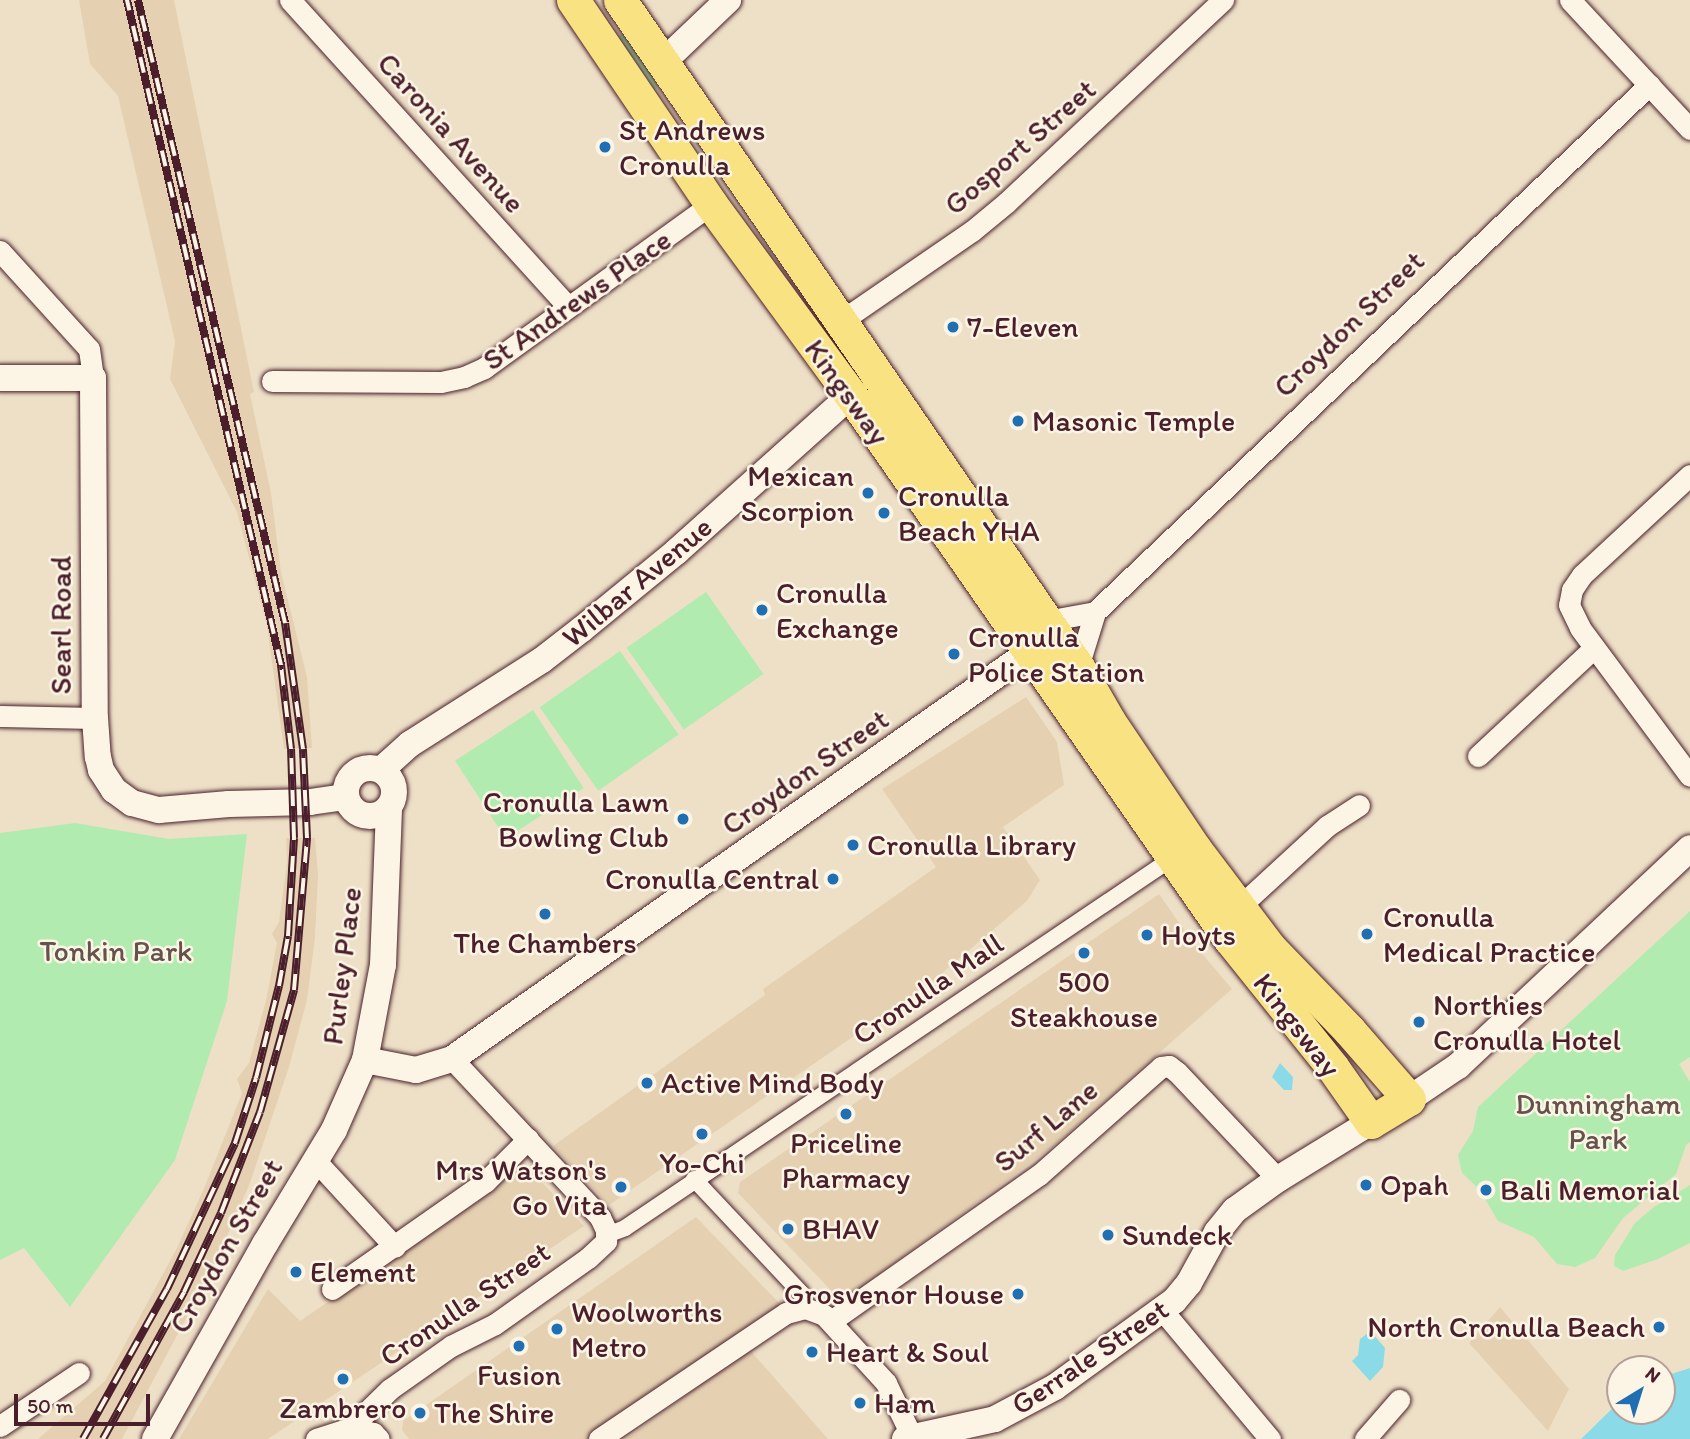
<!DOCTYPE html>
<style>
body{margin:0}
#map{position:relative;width:1690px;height:1439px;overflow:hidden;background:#eee0c7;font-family:Itim,sans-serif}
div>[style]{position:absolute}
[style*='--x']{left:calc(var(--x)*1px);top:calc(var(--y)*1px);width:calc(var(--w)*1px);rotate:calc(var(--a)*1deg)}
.built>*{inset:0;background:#e5d1b2}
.green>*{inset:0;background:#b1ebaf;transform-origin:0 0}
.water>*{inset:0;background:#8bdae7}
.roads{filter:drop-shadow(0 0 2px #4a1f2b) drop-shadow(0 0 2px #4a1f2b)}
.pedestrian>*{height:16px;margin:-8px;padding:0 8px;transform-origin:8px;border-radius:8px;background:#fcf5e5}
.minor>*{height:21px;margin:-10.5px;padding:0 10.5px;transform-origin:10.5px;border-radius:10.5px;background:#fcf5e5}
.tertiary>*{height:26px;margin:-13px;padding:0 13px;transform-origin:13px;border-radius:13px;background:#fcf5e5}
.tertiary>.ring{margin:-13px;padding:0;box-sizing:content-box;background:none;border:26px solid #fcf5e5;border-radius:50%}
.primary>*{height:33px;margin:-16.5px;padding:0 16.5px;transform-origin:16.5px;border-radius:16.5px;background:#f8e281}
.rail>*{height:8px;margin-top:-4px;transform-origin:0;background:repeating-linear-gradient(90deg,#fcf5e5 0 16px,#4a1f2b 0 32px);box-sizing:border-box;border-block:2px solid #4a1f2b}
.dots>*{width:19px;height:19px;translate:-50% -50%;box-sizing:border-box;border:4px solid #fcf5e5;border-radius:50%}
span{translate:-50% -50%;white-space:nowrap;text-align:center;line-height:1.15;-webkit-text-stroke:5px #fcf5e5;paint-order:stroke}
.poi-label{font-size:30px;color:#4a1f2b}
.left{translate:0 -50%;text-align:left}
.right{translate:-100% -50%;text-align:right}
.street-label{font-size:30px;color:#4a1f2b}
.park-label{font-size:30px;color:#64524c}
.north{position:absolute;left:1606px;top:1355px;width:70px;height:70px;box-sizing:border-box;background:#fcf5e5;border:2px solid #b59f9b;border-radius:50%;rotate:38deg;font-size:19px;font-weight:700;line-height:28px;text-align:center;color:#4a1f2b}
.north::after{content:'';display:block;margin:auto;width:24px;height:32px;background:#1f6fb2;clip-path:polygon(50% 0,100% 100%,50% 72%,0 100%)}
.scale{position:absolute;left:14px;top:1394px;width:136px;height:32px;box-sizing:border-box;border:4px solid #4a1f2b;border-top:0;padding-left:9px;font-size:21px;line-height:24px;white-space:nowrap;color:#4a1f2b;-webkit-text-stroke:5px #fcf5e5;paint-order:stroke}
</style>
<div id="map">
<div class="built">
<div style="clip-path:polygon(79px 0,174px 0,254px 392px,250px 394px,271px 493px,281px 572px,307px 677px,312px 748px,284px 749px,267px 626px,237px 512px,170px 379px,175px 341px,118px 96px,90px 64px)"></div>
<div style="clip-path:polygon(1026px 697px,1057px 742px,1064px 785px,1003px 827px,1040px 880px,1027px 901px,928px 985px,609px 1205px,553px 1146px,765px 995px,763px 989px,936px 867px,882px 789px)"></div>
<div style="clip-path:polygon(286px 838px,315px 838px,318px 875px,315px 938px,307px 1000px,289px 1067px,250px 1183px,215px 1264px,122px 1439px,38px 1439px,105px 1381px,177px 1248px,205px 1186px,242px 1093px,237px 1079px,249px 1063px,266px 1000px,277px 943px,272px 934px,279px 922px,287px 862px)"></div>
<div style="clip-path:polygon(1159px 894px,1194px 944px,1232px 989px,1053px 1146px,842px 1302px,738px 1193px,740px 1182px)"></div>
<div style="clip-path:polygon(522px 1162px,584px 1226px,268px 1439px,179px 1439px,268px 1289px,300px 1321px,494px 1188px)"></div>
<div style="clip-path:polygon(696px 1217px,781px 1305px,589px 1439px,409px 1439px,402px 1430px,403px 1421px)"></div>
<div style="clip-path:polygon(1500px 1307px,1569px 1389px,1548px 1431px,1469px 1343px)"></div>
<div style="clip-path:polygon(749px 1349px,828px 1439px,626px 1439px)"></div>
</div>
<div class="green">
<div style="clip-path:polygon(624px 32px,654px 78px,658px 86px,655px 90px,618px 37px)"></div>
<div style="left:706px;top:592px;width:100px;height:97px;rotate:55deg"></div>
<div style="left:620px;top:651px;width:102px;height:98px;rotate:55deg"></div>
<div style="left:533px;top:710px;width:93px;height:93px;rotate:57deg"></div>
<div style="clip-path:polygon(75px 823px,169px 839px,247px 834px,227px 1001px,175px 1160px,70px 1307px,24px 1248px,0 1260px,0 833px)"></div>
<div style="clip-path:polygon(1690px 911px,1690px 1057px,1679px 1064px,1690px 1082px,1690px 1142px,1686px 1145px,1676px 1174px,1623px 1218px,1595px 1258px,1575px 1267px,1557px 1264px,1534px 1237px,1498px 1221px,1479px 1189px,1462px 1173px,1458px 1155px,1473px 1131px,1478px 1107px)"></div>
<div style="clip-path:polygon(1690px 1185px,1690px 1243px,1658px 1259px,1623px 1271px,1614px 1266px,1615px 1255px,1635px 1223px,1654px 1207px)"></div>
</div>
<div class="water">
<div style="clip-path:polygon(1280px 1063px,1293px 1077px,1292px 1090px,1284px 1090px,1272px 1077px)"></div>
<div style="clip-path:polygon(1368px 1333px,1373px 1334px,1385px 1348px,1383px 1367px,1370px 1381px,1352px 1361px,1358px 1355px,1360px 1339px)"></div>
<div style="clip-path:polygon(1690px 1368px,1690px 1439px,1581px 1439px,1620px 1401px,1620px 1411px,1662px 1411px,1662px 1377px)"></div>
</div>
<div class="roads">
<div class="pedestrian">
<div style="--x:694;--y:1179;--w:156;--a:46.8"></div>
<div style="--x:801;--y:1293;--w:16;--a:75"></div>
<div style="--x:607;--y:1235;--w:19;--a:-21"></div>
<div style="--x:625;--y:1228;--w:663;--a:-34.05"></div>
</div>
<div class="minor">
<div style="--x:290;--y:0;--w:414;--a:47.8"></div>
<div style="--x:1570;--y:0;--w:176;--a:47.1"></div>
<div style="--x:0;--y:251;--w:132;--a:47.8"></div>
<div style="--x:89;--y:349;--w:29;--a:82"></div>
<div style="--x:841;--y:321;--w:159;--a:-34.5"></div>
<div style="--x:972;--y:231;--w:45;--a:-39.6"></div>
<div style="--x:1007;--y:202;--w:296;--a:-43.1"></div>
<div style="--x:272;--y:381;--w:169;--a:0.3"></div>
<div style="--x:441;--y:382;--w:24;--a:-12"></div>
<div style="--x:464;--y:377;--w:22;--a:-24"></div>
<div style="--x:484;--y:368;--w:280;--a:-35.8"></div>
<div style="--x:1690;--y:475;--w:147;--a:137.2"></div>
<div style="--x:1582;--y:575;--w:18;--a:124"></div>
<div style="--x:1572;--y:590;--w:15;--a:101"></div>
<div style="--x:1569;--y:605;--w:25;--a:64"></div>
<div style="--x:1580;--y:628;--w:184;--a:53.4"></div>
<div style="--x:1046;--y:621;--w:50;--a:-10.4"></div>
<div style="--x:1078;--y:667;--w:58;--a:-72.8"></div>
<div style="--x:1095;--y:612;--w:765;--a:-43.57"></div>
<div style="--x:0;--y:716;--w:95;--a:1.2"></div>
<div style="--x:1478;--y:756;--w:158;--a:-43"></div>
<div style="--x:1239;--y:907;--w:120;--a:-42.6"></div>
<div style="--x:1327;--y:826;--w:38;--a:-33"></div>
<div style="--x:315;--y:1160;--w:118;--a:47.4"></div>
<div style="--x:332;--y:1289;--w:187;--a:-35"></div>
<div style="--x:485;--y:1182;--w:61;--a:-45"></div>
<div style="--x:1163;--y:1311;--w:167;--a:50.1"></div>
<div style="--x:831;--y:1321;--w:254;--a:-35.1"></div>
<div style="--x:1039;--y:1175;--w:163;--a:-41.5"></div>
<div style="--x:1161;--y:1067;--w:8;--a:-7"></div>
<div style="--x:1169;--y:1066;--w:10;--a:37"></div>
<div style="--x:1177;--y:1072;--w:147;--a:46.7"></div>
<div style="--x:0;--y:1426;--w:95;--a:-33.9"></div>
<div style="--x:350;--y:1428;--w:24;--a:12"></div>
<div style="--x:373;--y:1433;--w:8;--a:45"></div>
<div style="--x:316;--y:1439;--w:36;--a:-18"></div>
<div style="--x:350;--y:1428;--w:56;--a:-44.3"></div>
<div style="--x:390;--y:1389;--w:75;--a:-35.2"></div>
<div style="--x:451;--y:1346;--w:49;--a:-26.6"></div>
<div style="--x:495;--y:1324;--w:114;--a:-35.4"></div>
<div style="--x:588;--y:1258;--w:25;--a:-43"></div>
<div style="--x:606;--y:1241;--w:11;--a:-90"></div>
<div style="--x:606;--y:1230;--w:14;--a:-115"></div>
<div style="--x:600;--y:1217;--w:216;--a:-133.1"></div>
<div style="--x:599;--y:1439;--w:225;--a:-34"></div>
<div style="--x:786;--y:1313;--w:20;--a:-15"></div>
<div style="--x:805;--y:1308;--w:20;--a:20"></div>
<div style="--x:824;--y:1315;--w:92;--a:47.6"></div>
<div style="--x:886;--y:1383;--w:60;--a:64.3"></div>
<div style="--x:1365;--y:1439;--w:52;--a:-48.9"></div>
</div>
<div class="tertiary">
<div style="--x:663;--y:62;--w:90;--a:-43.6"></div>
<div style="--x:0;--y:378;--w:93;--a:0"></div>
<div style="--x:93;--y:378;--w:340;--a:89.7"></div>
<div style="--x:95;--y:718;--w:39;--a:86"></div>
<div style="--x:98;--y:757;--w:13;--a:77"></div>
<div style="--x:101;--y:770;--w:24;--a:57"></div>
<div style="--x:114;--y:790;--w:22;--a:36"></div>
<div style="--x:132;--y:803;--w:28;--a:15"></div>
<div style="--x:159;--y:810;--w:70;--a:-4.9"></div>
<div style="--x:229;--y:804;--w:81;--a:-1.4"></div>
<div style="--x:310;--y:802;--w:36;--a:-8"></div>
<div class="ring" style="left:346px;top:768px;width:22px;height:22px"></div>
<div style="--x:381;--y:770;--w:39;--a:-42"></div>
<div style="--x:410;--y:744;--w:156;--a:-32.5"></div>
<div style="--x:542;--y:660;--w:51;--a:-37.8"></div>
<div style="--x:582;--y:629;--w:122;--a:-39.3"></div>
<div style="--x:676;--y:552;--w:235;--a:-41.9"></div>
<div style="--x:365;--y:1060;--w:52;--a:11.1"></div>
<div style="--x:416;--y:1070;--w:38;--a:-17"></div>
<div style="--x:452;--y:1059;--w:705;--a:-35.18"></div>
<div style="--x:1409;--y:1099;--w:59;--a:-34"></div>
<div style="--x:1458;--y:1066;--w:318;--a:-43.2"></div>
<div style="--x:155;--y:1439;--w:224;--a:-60.6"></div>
<div style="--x:265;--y:1244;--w:133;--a:-58.8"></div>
<div style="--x:334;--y:1130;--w:77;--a:-66.1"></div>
<div style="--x:365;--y:1060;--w:97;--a:-79.3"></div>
<div style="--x:383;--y:965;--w:158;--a:-87.8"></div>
<div style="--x:905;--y:1439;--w:92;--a:-12.5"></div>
<div style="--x:995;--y:1419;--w:68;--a:-28.1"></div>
<div style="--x:1055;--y:1387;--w:147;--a:-35.9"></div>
<div style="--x:1174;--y:1301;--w:23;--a:-50"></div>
<div style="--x:1189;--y:1283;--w:58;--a:-61.2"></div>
<div style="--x:1217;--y:1232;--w:28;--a:-51"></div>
<div style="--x:1235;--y:1210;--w:53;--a:-35.8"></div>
<div style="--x:1278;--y:1179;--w:109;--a:-31.5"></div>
</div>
<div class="primary">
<div style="--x:573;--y:0;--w:246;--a:55.9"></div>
<div style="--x:711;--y:204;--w:237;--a:53.8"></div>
<div style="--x:851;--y:395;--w:662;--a:55.16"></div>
<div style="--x:1229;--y:938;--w:166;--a:51.3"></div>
<div style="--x:1333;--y:1068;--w:66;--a:54.9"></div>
<div style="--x:1371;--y:1122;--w:44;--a:-31.2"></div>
<div style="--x:1409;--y:1099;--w:91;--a:-131"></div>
<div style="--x:1349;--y:1030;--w:114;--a:-133.9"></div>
<div style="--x:1270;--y:948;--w:124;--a:-127.1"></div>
<div style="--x:1195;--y:849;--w:154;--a:-123.9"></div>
<div style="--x:1109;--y:721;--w:62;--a:-119.9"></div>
<div style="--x:1078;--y:667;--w:809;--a:-124.48"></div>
</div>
</div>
<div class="rail">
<div style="--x:83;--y:1439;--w:172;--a:-60.8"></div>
<div style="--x:167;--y:1289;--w:161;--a:-65"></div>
<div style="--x:235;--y:1143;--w:68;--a:-72.1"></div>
<div style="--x:256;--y:1078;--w:95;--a:-76"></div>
<div style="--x:279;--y:986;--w:51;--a:-79.8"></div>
<div style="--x:288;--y:936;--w:98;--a:-86.5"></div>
<div style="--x:294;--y:838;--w:89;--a:-91.9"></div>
<div style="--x:291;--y:749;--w:85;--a:-96.8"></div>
<div style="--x:281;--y:665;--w:683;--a:-103.04"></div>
<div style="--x:103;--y:1439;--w:168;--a:-61.1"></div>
<div style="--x:184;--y:1292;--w:87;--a:-64.9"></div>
<div style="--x:221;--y:1213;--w:108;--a:-68.9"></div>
<div style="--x:260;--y:1112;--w:127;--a:-74.4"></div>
<div style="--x:294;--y:990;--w:153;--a:-85.1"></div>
<div style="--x:307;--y:838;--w:89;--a:-92.6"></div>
<div style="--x:303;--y:749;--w:127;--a:-98.1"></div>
<div style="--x:285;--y:623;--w:640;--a:-103.28"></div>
</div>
<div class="dots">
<div style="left:605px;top:147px;background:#1f6fb2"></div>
<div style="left:953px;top:327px;background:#1f6fb2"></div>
<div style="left:1018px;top:421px;background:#1f6fb2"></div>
<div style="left:868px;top:493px;background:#1f6fb2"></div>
<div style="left:884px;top:513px;background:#1f6fb2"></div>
<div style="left:762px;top:610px;background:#1f6fb2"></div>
<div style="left:954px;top:654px;background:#1f6fb2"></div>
<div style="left:683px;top:819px;background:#1f6fb2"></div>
<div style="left:853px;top:845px;background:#1f6fb2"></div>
<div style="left:833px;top:879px;background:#1f6fb2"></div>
<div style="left:545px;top:914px;background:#1f6fb2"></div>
<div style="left:1367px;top:934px;background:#1f6fb2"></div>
<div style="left:1147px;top:935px;background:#1f6fb2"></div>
<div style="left:1084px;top:953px;background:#1f6fb2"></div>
<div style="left:1419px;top:1022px;background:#1f6fb2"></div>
<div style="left:647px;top:1083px;background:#1f6fb2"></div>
<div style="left:846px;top:1114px;background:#1f6fb2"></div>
<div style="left:702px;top:1134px;background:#1f6fb2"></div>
<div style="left:1366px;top:1185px;background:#1f6fb2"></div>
<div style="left:621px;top:1187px;background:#1f6fb2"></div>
<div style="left:1486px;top:1190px;background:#1f6fb2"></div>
<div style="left:788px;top:1229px;background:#1f6fb2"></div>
<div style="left:1108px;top:1235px;background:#1f6fb2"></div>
<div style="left:296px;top:1272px;background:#1f6fb2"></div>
<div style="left:1018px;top:1294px;background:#1f6fb2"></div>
<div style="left:1659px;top:1327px;background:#1f6fb2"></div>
<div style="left:557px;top:1329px;background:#1f6fb2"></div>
<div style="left:519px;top:1346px;background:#1f6fb2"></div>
<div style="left:812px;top:1352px;background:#1f6fb2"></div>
<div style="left:343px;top:1379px;background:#1f6fb2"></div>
<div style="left:860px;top:1403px;background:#1f6fb2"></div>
<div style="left:420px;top:1413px;background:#1f6fb2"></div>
</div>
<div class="poi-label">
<span class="left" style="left:619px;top:147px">St Andrews<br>Cronulla</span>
<span class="left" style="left:967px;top:327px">7-Eleven</span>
<span class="left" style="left:1032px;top:421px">Masonic Temple</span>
<span class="right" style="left:854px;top:493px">Mexican<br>Scorpion</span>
<span class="left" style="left:898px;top:513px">Cronulla<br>Beach YHA</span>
<span class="left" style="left:776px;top:610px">Cronulla<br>Exchange</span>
<span class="left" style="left:968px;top:654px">Cronulla<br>Police Station</span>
<span class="right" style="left:669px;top:819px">Cronulla Lawn<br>Bowling Club</span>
<span class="left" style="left:867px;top:845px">Cronulla Library</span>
<span class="right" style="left:819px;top:879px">Cronulla Central</span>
<span class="left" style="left:1383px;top:934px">Cronulla<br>Medical Practice</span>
<span class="left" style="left:1161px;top:935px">Hoyts</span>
<span style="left:545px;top:943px">The Chambers</span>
<span style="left:1084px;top:999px">500<br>Steakhouse</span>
<span class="left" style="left:1433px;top:1022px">Northies<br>Cronulla Hotel</span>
<span class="left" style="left:661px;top:1083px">Active Mind Body</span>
<span style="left:846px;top:1160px">Priceline<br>Pharmacy</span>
<span style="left:702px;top:1163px">Yo-Chi</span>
<span class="right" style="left:607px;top:1187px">Mrs Watson's<br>Go Vita</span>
<span class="left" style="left:1380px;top:1185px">Opah</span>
<span class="left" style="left:1500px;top:1190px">Bali Memorial</span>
<span class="left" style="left:802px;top:1229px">BHAV</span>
<span class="left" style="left:1122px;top:1235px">Sundeck</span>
<span class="left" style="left:310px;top:1272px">Element</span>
<span class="right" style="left:1004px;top:1294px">Grosvenor House</span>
<span class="left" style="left:571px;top:1329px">Woolworths<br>Metro</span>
<span class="right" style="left:1645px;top:1327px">North Cronulla Beach</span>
<span class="left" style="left:826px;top:1352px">Heart &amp; Soul</span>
<span style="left:519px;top:1375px">Fusion</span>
<span class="left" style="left:874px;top:1403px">Ham</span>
<span style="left:343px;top:1408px">Zambrero</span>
<span class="left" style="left:434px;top:1413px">The Shire</span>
</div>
<div class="street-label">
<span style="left:451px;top:133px;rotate:48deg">Caronia Avenue</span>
<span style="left:1020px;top:147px;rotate:-41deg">Gosport Street</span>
<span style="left:577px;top:300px;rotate:-35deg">St Andrews Place</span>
<span style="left:1349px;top:324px;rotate:-44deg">Croydon Street</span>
<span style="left:847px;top:392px;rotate:54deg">Kingsway</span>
<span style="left:637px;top:582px;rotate:-40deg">Wilbar Avenue</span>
<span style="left:61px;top:625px;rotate:-90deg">Searl Road</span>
<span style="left:805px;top:772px;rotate:-35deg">Croydon Street</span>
<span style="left:342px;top:966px;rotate:-83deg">Purley Place</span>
<span style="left:928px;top:989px;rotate:-34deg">Cronulla Mall</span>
<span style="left:1297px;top:1025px;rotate:52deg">Kingsway</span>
<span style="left:1046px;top:1126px;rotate:-40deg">Surf Lane</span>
<span style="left:226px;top:1246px;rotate:-60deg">Croydon Street</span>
<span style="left:465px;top:1304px;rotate:-34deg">Cronulla Street</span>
<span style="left:1090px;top:1357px;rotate:-34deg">Gerrale Street</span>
</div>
<div class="park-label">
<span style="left:116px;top:951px">Tonkin Park</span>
<span style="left:1598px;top:1121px">Dunningham<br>Park</span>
</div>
<div class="north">N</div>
<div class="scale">50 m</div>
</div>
